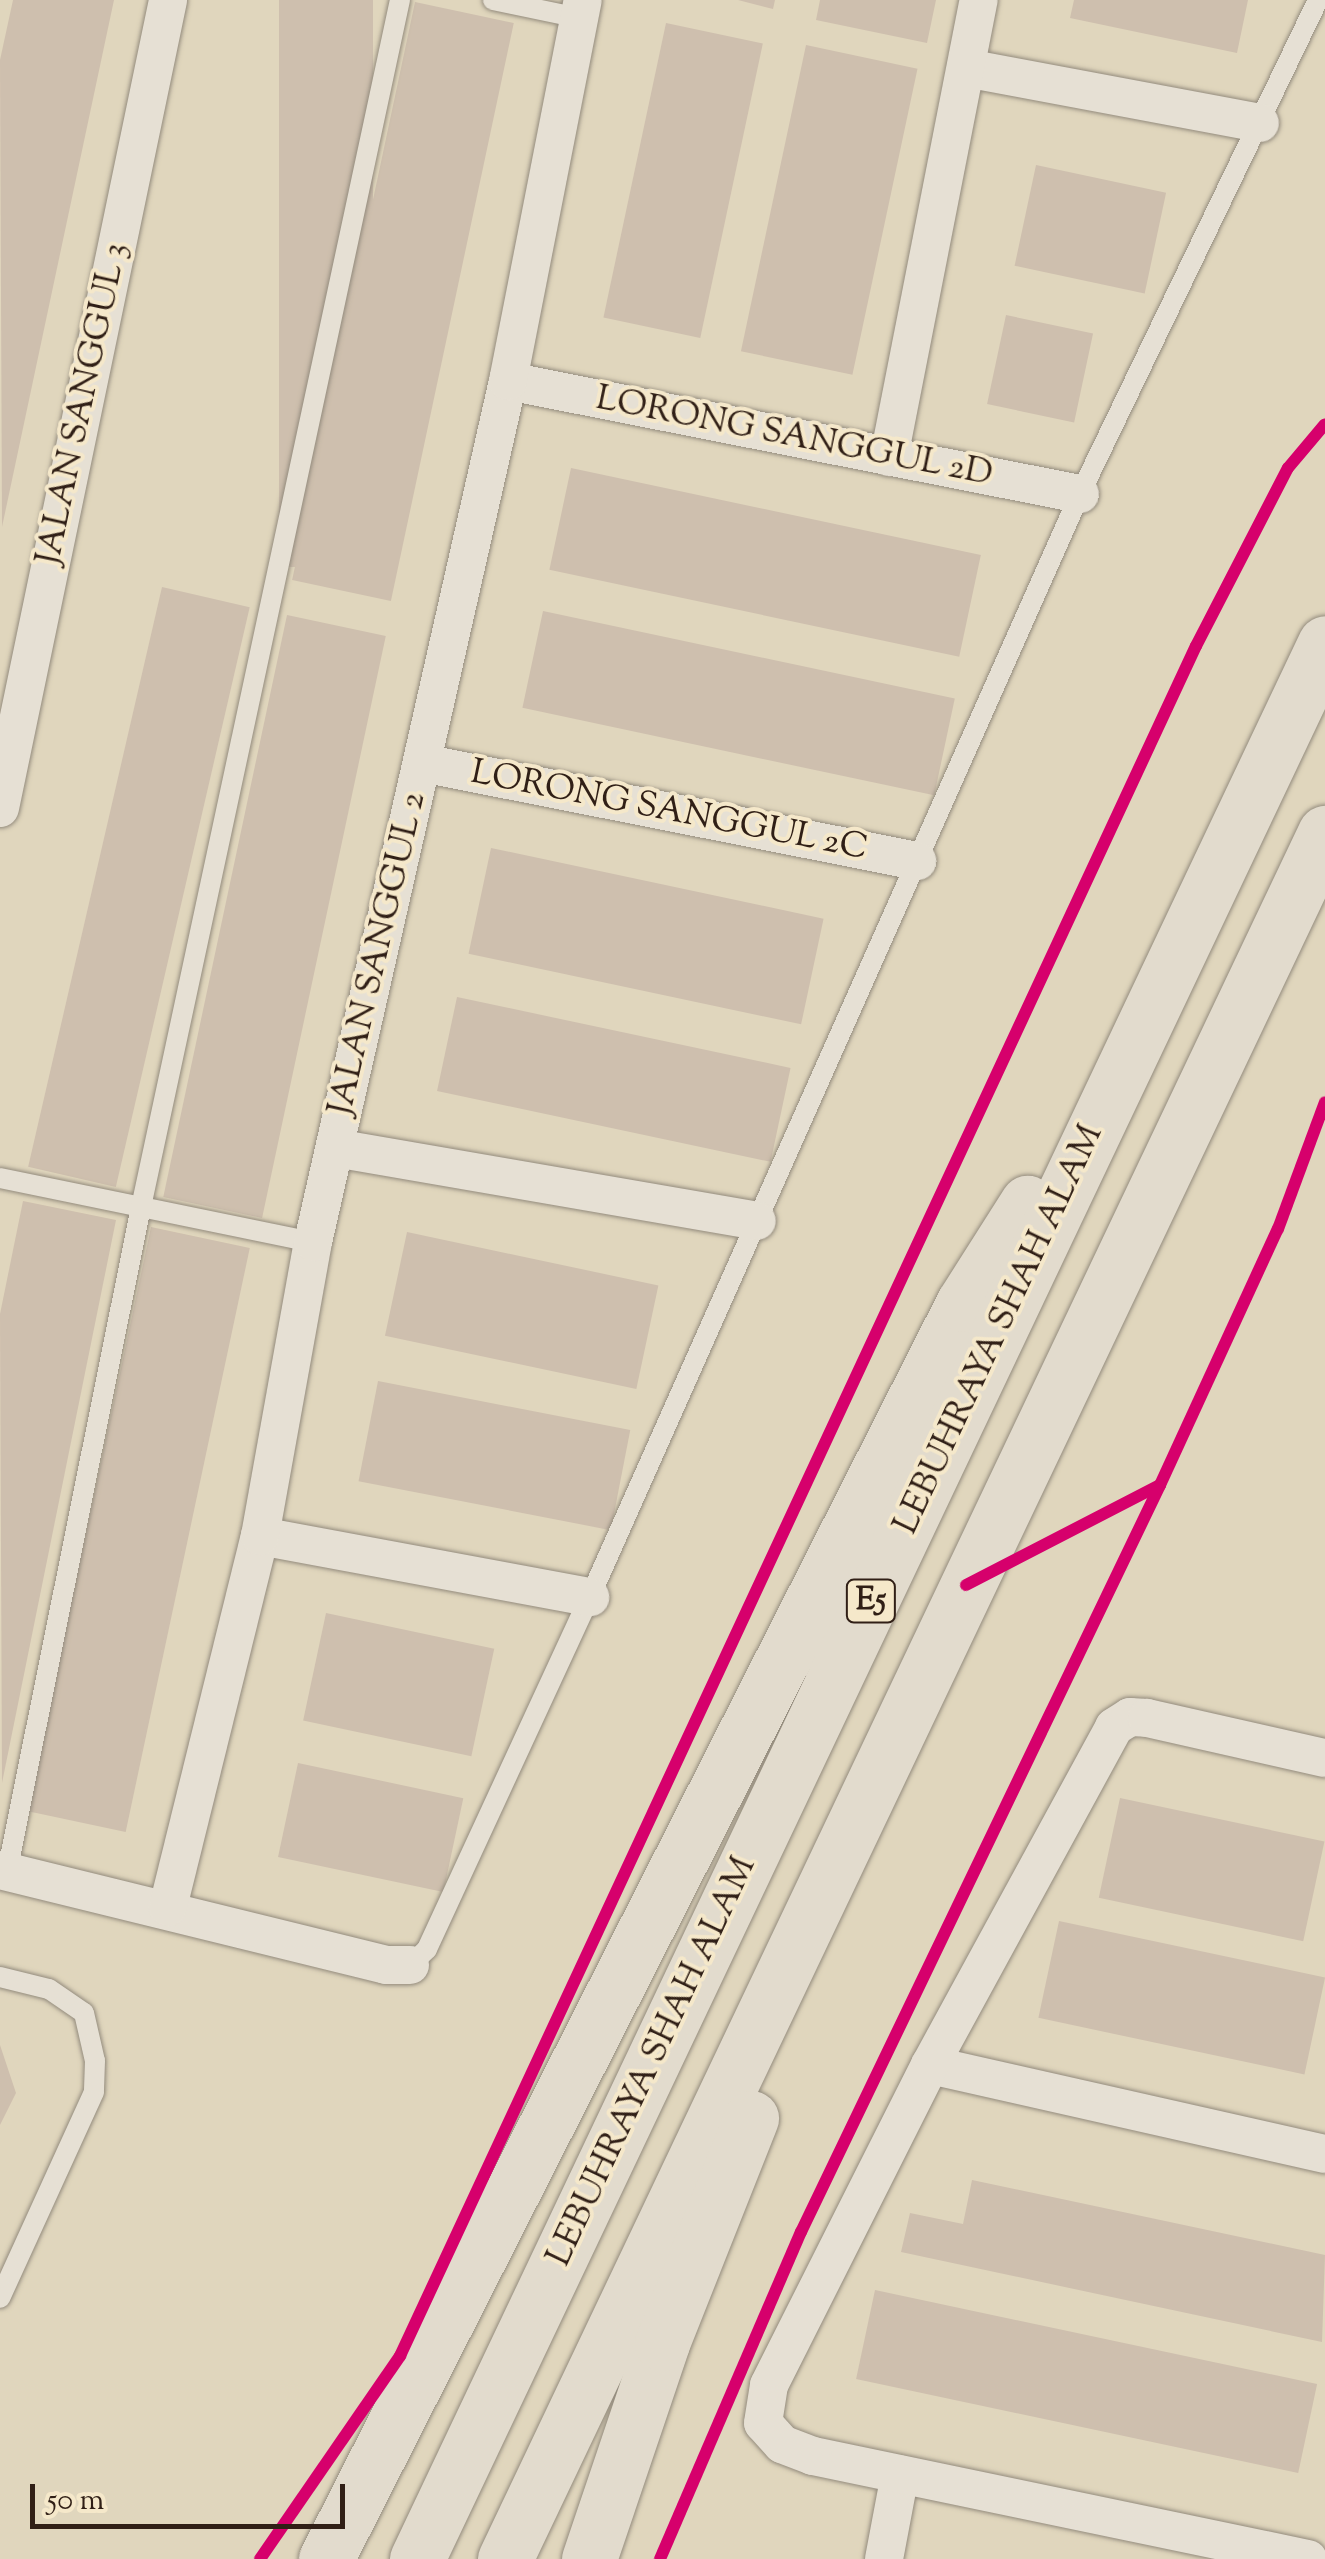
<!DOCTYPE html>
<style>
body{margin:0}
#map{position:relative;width:1325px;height:2559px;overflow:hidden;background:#e0d6bd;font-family:"Sorts Mill Goudy",serif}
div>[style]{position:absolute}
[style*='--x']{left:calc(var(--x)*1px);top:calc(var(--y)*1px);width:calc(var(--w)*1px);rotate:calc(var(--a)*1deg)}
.building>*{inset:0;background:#cebfae;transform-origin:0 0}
.roads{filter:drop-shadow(0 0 2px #938b7d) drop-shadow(0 0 2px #938b7d)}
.service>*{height:20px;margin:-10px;padding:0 10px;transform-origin:10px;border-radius:10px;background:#e6e0d4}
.minor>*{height:38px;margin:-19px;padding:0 19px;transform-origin:19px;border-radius:19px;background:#e6e0d4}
.motorway>*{height:55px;margin:-27.5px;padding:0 27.5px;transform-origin:27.5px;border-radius:27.5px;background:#e2dbcd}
.cycleway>*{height:12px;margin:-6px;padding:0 6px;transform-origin:6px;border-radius:6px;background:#d6006c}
span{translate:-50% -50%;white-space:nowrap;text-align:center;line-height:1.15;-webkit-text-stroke:8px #f5e8ca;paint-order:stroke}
.shield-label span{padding:2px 8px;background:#f5e8ca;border:2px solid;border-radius:8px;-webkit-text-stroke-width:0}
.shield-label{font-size:32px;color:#301f16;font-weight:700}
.street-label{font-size:35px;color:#301f16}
.scale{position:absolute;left:30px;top:2484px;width:315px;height:45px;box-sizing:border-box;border:5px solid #301f16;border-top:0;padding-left:12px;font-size:30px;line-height:35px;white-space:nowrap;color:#301f16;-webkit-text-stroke:8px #f5e8ca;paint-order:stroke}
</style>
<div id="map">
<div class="building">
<div style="clip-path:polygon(13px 0,114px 0,2px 527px,0 60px)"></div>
<div style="left:279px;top:0;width:94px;height:567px"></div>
<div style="clip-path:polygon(738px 0,775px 0,773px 9px)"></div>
<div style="clip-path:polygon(820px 0,936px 0,927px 43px,816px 20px)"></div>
<div style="clip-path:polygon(1074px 0,1248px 0,1237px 53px,1070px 18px)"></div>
<div style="left:415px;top:2px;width:101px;height:591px;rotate:12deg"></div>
<div style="left:666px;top:23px;width:99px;height:301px;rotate:12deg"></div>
<div style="left:806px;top:45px;width:114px;height:313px;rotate:12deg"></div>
<div style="left:1036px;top:165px;width:133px;height:103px;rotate:12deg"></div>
<div style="left:1006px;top:315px;width:89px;height:91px;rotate:12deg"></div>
<div style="left:571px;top:468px;width:419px;height:104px;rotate:12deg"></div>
<div style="left:162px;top:587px;width:90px;height:595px;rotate:13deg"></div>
<div style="left:543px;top:611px;width:421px;height:99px;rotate:12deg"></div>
<div style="left:287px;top:615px;width:101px;height:595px;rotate:12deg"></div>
<div style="left:491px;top:848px;width:340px;height:108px;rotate:12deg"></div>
<div style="left:457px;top:997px;width:341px;height:96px;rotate:12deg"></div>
<div style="clip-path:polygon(23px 1201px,116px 1220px,2px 1783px,0 1314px)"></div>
<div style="left:151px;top:1227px;width:101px;height:597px;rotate:12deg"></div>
<div style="left:407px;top:1232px;width:257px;height:106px;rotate:12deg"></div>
<div style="left:378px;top:1381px;width:257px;height:102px;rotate:11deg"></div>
<div style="left:326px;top:1613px;width:172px;height:110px;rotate:12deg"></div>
<div style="left:298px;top:1763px;width:169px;height:96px;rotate:12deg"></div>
<div style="left:1120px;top:1798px;width:209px;height:102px;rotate:12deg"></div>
<div style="left:1059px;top:1921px;width:272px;height:99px;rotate:12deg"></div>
<div style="clip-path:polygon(0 2045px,16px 2093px,0 2125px)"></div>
<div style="clip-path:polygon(972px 2180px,1325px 2255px,1322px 2342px,901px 2252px,910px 2213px,963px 2224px)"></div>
<div style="left:875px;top:2290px;width:452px;height:91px;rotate:12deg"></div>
</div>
<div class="roads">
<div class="service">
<div style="--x:493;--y:0;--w:88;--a:11.8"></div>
<div style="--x:0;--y:1178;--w:319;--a:11.6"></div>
<div style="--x:7;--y:1872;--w:678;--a:-78.61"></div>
<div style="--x:141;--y:1207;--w:1234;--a:-77.89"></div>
<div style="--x:410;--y:1965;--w:23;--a:-43"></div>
<div style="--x:427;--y:1949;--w:388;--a:-65.2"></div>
<div style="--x:590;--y:1597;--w:1207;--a:-66.05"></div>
<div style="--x:1080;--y:494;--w:548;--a:-64.28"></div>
<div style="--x:0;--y:1977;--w:50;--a:13.8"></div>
<div style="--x:49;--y:1989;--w:42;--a:34.4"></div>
<div style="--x:84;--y:2013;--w:49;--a:77.1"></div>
<div style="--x:95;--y:2061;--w:31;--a:92"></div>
<div style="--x:94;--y:2092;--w:226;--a:114.5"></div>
</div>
<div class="minor">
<div style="--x:966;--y:68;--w:299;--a:10.6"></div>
<div style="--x:508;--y:381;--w:583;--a:11.18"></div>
<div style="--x:889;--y:457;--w:466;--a:-78.9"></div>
<div style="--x:422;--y:763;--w:505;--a:11.2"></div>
<div style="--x:0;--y:808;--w:825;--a:-78.25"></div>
<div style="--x:335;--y:1148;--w:428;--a:9.8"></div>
<div style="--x:260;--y:1536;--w:336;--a:10.5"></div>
<div style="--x:0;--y:1870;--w:398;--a:13.8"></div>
<div style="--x:386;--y:1965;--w:24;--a:0"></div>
<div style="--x:168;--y:1907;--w:382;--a:-76.1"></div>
<div style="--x:260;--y:1536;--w:299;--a:-79.8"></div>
<div style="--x:313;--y:1242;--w:883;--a:-77.24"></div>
<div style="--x:508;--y:381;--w:388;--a:-78.9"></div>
<div style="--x:930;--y:2065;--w:405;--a:12.7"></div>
<div style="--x:884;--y:2559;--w:86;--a:-79.3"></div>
<div style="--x:1308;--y:2559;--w:506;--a:-168.25"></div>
<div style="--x:813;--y:2456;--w:33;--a:-159"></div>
<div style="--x:782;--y:2444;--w:28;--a:-132"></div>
<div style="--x:763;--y:2423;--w:38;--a:-81"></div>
<div style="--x:769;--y:2385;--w:358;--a:-63.3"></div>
<div style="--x:930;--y:2065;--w:385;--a:-61.4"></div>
<div style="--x:1114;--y:1727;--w:19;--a:-32"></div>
<div style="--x:1130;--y:1717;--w:17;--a:3"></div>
<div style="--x:1147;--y:1718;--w:182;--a:12.7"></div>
</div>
<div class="motorway">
<div style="--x:326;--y:2559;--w:1407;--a:-63.09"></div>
<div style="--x:963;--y:1304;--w:120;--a:-57.6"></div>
<div style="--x:417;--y:2559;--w:2120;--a:-64.64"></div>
<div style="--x:505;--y:2559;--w:1911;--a:-64.59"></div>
<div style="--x:589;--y:2559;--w:228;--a:-71.3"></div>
<div style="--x:662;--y:2343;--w:242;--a:-68.4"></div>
</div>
</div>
<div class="cycleway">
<div style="--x:966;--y:1585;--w:218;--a:-27.3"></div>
<div style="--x:1160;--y:1485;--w:282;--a:-65.3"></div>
<div style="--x:1278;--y:1229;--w:135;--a:-69.7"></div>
<div style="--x:260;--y:2559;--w:247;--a:-55.4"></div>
<div style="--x:400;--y:2356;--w:1886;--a:-65.04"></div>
<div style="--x:1196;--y:646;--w:200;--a:-62.7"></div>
<div style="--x:1288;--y:468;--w:57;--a:-49.9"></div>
<div style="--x:660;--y:2559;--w:356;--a:-66.7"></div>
<div style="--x:801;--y:2232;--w:829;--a:-64.33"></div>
</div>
<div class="shield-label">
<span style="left:871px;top:1601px">E5</span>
</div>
<div class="street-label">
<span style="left:84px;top:404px;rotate:-78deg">JALAN SANGGUL 3</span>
<span style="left:794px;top:438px;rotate:11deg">LORONG SANGGUL 2D</span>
<span style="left:669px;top:812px;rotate:11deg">LORONG SANGGUL 2C</span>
<span style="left:379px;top:954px;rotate:-77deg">JALAN SANGGUL 2</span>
<span style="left:1000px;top:1330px;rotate:-65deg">LEBUHRAYA SHAH ALAM</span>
<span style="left:653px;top:2062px;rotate:-65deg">LEBUHRAYA SHAH ALAM</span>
</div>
<div class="scale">50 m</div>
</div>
